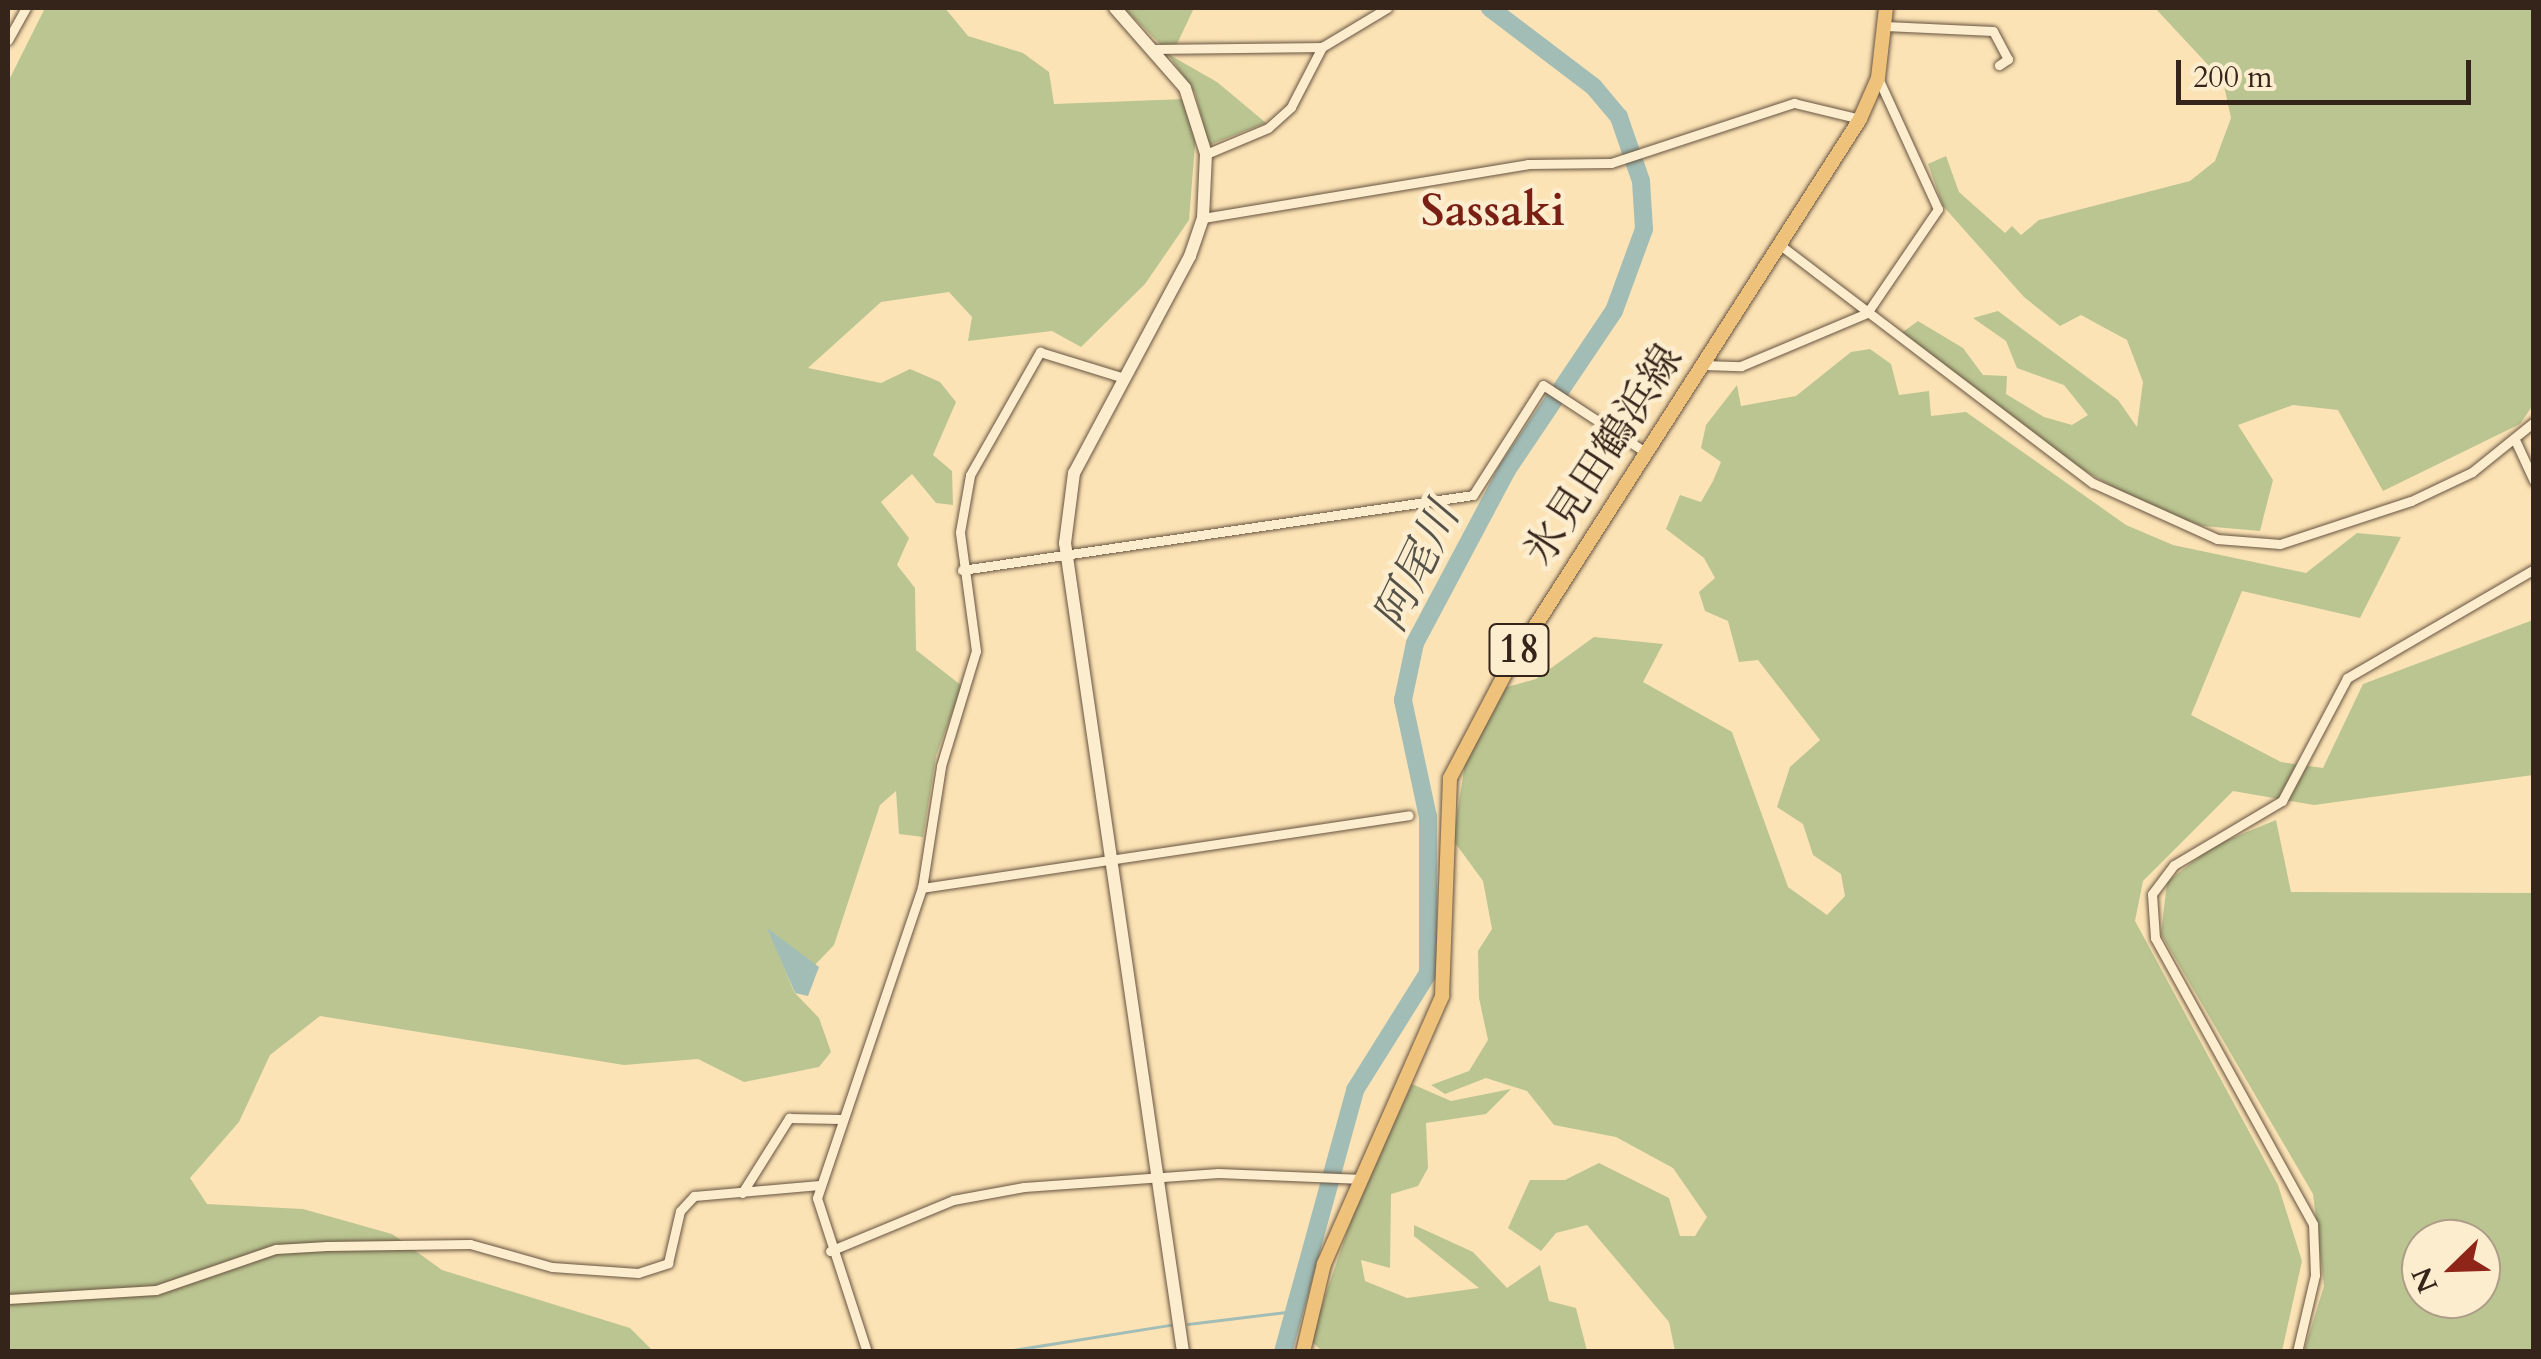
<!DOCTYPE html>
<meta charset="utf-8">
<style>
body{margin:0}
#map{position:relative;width:2541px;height:1359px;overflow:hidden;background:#fce3b5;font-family:Cardo,"Noto Serif JP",serif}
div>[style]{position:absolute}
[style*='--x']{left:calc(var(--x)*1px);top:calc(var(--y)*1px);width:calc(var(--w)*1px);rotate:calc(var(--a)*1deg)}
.green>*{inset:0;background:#bbc591}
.water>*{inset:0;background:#a1bdb6}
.stream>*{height:2.5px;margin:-1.25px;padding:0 1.25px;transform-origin:1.25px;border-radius:1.25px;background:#a1bdb6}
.river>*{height:18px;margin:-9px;padding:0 9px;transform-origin:9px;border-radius:9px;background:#a1bdb6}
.roads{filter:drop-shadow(0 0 2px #675441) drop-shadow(0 0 2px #675441)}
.street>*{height:9px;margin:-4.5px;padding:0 4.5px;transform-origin:4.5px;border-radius:4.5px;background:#fdedcf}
.secondary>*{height:12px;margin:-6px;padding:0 6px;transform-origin:6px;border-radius:6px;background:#fdedcf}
.primary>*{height:14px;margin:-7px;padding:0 7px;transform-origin:7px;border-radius:7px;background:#eec27a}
span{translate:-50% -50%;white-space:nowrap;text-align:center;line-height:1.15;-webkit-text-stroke:9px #fdedcf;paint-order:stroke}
.shield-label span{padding:2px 8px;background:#fdedcf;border:2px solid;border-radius:8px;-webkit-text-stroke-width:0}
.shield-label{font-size:40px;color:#35241a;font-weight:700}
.street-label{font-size:42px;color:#35241a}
.neighbourhood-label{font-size:45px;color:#7a1f14;font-weight:700}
.water-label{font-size:45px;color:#555249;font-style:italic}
.frame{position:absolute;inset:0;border:10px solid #35241a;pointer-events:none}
.north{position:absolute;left:2401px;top:1219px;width:100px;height:100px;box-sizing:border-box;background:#fdedcf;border:2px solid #ad9d87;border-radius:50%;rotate:247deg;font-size:28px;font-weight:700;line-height:40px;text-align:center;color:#35241a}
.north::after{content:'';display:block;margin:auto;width:35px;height:45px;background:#8f2418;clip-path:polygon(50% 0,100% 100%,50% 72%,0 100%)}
.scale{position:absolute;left:2176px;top:60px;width:295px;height:45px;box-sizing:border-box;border:5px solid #35241a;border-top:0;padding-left:12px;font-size:30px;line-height:35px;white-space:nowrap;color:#35241a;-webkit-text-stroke:8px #fdedcf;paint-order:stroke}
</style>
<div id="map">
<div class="green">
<div style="clip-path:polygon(45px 8px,945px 8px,968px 36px,1023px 53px,1049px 72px,1054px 104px,1185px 99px,1196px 131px,1189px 220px,1145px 284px,1081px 347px,1052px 331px,968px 341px,972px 317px,949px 292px,881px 302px,808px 368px,881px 383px,910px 369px,940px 382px,956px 402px,933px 455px,952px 471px,953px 505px,936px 503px,912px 474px,881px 502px,909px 538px,897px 565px,915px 588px,916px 650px,962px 686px,936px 756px,923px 837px,899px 834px,896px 791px,880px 805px,834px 945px,815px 965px,769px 930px,794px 992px,819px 1018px,831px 1052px,819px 1067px,744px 1082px,698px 1059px,624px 1065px,320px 1016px,270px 1055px,239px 1122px,190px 1178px,207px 1204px,303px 1209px,392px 1234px,442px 1270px,630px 1328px,653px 1351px,8px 1352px,8px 82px)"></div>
<div style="clip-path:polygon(1124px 8px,1194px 8px,1177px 44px,1161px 45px)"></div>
<div style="clip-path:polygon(2155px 8px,2533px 8px,2533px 405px,2520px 424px,2383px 491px,2338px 410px,2293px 405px,2238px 425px,2273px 480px,2260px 531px,2203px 526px,2154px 511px,2070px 462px,1900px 334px,1918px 321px,1963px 348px,1983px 375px,2007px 376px,2006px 394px,2044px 417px,2072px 425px,2088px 415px,2064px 385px,2017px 368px,2006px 341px,1973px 318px,1998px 311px,2118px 400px,2137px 427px,2143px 382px,2127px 340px,2081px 315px,2060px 326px,2024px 297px,1943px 206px,1928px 164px,1946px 156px,1959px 192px,2005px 233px,2012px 226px,2021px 235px,2039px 220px,2190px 181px,2215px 161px,2231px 118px,2223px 81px)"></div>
<div style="clip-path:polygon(1168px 54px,1217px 82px,1266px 123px,1209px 145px,1195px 93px)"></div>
<div style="clip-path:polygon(1870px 349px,1891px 364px,1899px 395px,1929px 391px,1931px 416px,1966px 412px,2126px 525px,2173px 545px,2306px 573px,2357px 533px,2401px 537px,2360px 618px,2242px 591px,2191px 715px,2281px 762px,2323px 768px,2363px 684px,2533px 620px,2533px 775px,2314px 805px,2233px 791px,2143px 881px,2135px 921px,2278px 1185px,2302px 1261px,2282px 1351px,1675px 1351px,1669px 1322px,1587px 1225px,1556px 1233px,1541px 1251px,1508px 1228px,1530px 1180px,1565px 1180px,1599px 1163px,1669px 1198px,1680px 1236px,1695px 1236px,1707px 1217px,1673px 1168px,1616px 1137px,1554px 1125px,1527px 1091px,1486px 1078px,1445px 1094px,1431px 1085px,1469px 1071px,1488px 1040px,1479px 998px,1478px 951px,1492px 929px,1483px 881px,1453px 840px,1465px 763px,1500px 689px,1536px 679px,1594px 637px,1663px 644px,1643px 682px,1732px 732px,1788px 887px,1827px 915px,1845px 896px,1841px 874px,1813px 855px,1803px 824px,1777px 807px,1790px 767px,1820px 740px,1758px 660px,1739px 662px,1728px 621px,1705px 611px,1699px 592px,1715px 578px,1704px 558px,1666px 529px,1680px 495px,1701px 502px,1713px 481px,1721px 462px,1701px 448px,1706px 425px,1737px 385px,1741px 406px,1796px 396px,1851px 352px)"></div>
<div style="clip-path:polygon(evenodd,2276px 820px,2291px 892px,2533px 893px,2533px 1351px,2304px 1351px,2324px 1286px,2313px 1194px,2161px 934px,2167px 882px,2213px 846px,2276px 820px,2421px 1239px,2481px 1239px,2481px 1299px,2421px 1299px,2421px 1239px)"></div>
<div style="clip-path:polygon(1412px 1084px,1451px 1101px,1511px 1089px,1486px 1114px,1426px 1123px,1428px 1168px,1418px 1186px,1391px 1194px,1390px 1268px,1361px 1260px,1365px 1281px,1407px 1298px,1479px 1288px,1414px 1236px,1414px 1225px,1473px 1252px,1507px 1288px,1540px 1265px,1549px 1301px,1576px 1308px,1587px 1351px,1323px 1352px,1310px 1340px,1355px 1209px)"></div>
</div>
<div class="water">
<div style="clip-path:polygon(767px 928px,819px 967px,808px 996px,795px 993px)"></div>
</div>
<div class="stream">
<div style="--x:1188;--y:1324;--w:107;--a:-7"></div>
<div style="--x:1001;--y:1352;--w:171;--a:-9.1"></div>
</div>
<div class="river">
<div style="--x:1283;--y:1352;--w:272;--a:-74.6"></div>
<div style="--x:1355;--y:1090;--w:138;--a:-58"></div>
<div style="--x:1428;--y:973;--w:156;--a:-90"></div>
<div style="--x:1428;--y:817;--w:120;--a:-102.1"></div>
<div style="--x:1403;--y:700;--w:58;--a:-78.1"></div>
<div style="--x:1415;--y:643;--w:196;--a:-62"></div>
<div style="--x:1507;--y:470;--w:192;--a:-56.1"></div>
<div style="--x:1614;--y:311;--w:87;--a:-69.9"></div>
<div style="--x:1644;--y:229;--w:48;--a:-93.6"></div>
<div style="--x:1641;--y:181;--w:68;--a:-109"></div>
<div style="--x:1619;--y:117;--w:39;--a:-130"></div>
<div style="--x:1594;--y:87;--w:131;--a:-142.8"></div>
</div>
<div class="roads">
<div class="street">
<div style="--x:1885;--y:26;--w:108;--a:2.7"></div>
<div style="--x:1993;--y:31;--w:32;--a:62"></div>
<div style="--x:2008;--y:59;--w:11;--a:146"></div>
<div style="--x:8;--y:40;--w:37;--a:-61"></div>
<div style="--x:1156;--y:49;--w:166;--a:-0.7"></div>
<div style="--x:1206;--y:154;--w:67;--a:-22.8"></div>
<div style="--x:1268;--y:128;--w:31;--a:-42"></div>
<div style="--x:1291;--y:107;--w:68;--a:-62.7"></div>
<div style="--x:1322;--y:47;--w:76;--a:-31"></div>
<div style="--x:1203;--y:218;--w:329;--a:-9.4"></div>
<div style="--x:1528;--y:164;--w:83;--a:-0.7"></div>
<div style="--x:1611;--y:163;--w:193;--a:-18.2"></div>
<div style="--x:1794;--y:103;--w:68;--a:13.6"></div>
<div style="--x:1784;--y:248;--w:388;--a:37.3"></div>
<div style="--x:2093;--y:483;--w:136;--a:24.3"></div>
<div style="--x:2217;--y:539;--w:63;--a:4.5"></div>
<div style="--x:2280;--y:544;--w:138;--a:-18.2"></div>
<div style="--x:2411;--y:501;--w:68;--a:-25.4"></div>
<div style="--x:2472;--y:472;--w:80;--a:-38.9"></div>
<div style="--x:1703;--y:365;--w:38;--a:2"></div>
<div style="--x:1741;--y:366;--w:137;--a:-22.8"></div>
<div style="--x:1867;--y:313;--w:126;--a:-55.7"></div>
<div style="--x:1938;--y:209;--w:144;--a:-114.6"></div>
<div style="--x:2516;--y:442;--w:43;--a:65.2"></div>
<div style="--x:962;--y:570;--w:516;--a:-8.35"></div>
<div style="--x:1473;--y:495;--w:130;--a:-57.5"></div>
<div style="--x:1543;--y:385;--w:124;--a:33.2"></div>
<div style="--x:922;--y:888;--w:492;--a:-8.5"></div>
<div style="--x:742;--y:1193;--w:89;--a:-57.9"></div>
<div style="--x:789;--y:1118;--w:52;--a:1.1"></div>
<div style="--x:830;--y:1251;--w:133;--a:-22.5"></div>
<div style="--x:953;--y:1200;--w:72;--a:-10.4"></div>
<div style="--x:1024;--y:1187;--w:195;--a:-4.1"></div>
<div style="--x:1218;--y:1173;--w:145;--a:2.4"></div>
<div style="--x:8;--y:1299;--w:148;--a:-3.5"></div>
<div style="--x:156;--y:1290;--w:127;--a:-18.9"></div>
<div style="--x:276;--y:1249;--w:51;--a:-3.4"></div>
<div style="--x:327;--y:1246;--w:143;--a:-0.8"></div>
<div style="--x:470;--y:1244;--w:85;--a:15.7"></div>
<div style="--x:552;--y:1267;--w:86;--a:4"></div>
<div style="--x:638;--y:1273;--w:32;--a:-18"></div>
<div style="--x:668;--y:1263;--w:53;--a:-77"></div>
<div style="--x:680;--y:1211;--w:21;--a:-47"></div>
<div style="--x:694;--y:1196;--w:126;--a:-5"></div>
<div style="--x:867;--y:1352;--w:162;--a:-108"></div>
<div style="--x:817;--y:1198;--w:327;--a:-71.3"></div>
<div style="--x:922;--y:888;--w:123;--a:-81.1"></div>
<div style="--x:941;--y:766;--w:120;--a:-73.1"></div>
<div style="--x:976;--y:651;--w:120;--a:-97.7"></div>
<div style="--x:960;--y:532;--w:58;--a:-80"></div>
<div style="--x:970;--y:475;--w:142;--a:-60.4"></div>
<div style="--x:1040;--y:352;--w:85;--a:17.2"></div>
<div style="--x:2297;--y:1352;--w:79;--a:-76.8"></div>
<div style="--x:2315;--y:1275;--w:51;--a:-92.2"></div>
<div style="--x:2313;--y:1224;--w:327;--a:-118.9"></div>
<div style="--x:2155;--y:938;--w:44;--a:-93.9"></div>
<div style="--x:2152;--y:894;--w:36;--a:-53"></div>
<div style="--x:2174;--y:865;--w:126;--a:-30.7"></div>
<div style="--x:2282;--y:801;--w:139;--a:-62.1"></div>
<div style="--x:2347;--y:678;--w:216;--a:-30.2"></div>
</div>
<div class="secondary">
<div style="--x:1115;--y:8;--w:106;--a:48.8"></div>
<div style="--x:1185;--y:88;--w:69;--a:72.3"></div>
<div style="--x:1206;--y:154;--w:64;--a:92.7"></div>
<div style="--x:1203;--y:218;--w:40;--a:108.9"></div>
<div style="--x:1190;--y:256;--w:246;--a:118.1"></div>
<div style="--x:1074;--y:473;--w:71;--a:97.3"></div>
<div style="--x:1065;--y:543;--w:818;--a:81.7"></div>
</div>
<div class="primary">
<div style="--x:1303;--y:1352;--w:90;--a:-76.6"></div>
<div style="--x:1324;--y:1264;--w:293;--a:-66.2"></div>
<div style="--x:1442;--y:996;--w:218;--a:-87.9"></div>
<div style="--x:1450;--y:778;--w:122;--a:-62.2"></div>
<div style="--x:1507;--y:670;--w:654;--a:-57.35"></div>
<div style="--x:1860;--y:119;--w:45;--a:-66.3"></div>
<div style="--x:1878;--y:78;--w:70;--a:-83.5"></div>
</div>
</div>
<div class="shield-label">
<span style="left:1519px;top:650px">18</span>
</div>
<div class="street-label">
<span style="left:1604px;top:455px;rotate:-57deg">氷見田鶴浜線</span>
</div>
<div class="neighbourhood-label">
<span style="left:1493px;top:211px">Sassaki</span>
</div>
<div class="water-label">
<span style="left:1417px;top:567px;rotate:-64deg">阿尾川</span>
</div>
<div class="frame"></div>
<div class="north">N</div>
<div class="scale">200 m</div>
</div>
